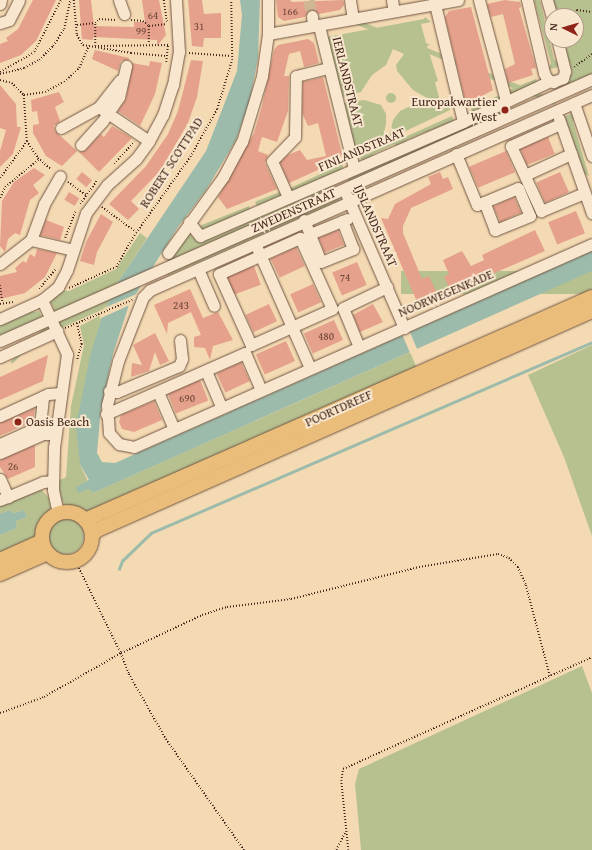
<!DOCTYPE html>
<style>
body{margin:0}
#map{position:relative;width:592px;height:850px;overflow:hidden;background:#f4dab3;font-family:"Gentium Book Plus",serif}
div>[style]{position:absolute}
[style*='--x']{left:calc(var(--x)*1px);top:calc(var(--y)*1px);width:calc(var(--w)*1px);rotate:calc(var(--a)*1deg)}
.green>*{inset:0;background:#b7c190;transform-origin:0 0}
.round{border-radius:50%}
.water>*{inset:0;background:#9cbbaa}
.pier>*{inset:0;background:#f4dab3;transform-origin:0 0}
.stream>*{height:2.5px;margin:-1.25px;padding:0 1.25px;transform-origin:1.25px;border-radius:1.25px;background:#9cbbaa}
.building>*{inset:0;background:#e5a18b;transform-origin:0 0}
.minor-tunnel>*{height:11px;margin-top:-5.5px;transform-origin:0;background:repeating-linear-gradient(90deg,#d1b695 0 11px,transparent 0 16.5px)}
.path>*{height:1.5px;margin-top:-0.75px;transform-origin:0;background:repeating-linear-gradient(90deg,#45271c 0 1px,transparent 0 3px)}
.roads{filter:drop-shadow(0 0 1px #715442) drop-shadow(0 0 1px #715442)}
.minor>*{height:11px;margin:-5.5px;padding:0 5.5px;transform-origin:5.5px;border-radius:5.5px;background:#f8e7ce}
.major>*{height:14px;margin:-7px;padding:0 7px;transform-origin:7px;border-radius:7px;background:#eabd7a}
.major>.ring{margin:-7px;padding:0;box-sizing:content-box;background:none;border:14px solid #eabd7a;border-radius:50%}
.dots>*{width:11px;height:11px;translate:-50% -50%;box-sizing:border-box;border:2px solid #f8e7ce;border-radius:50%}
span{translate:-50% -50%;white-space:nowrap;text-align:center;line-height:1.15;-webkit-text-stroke:4px #f8e7ce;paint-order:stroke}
.number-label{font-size:11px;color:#6d4638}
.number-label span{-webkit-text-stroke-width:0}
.street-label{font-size:13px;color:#45271c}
.poi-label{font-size:13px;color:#45271c}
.right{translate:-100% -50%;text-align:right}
.left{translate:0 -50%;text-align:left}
.north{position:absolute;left:544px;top:8px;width:40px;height:40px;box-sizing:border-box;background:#f8e7ce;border:1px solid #b09a87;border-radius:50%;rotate:275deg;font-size:11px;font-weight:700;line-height:16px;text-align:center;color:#45271c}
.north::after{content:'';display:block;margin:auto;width:14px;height:18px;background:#8f2418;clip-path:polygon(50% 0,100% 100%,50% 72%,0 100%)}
</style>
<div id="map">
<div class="green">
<div style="clip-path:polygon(534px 0,540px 0,554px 59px,562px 66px,547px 70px,545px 65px,549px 67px,551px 63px)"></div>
<div style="clip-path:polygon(552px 0,592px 0,592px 74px,566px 86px,572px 72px,563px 40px,576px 40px,576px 16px,557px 16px)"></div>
<div style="clip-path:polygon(425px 17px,431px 22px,421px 24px,426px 43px,430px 45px,427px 46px,438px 81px,435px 82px,442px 109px,449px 107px,450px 110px,389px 139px,393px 120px,400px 111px,419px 102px,432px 106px,432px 101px,413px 90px,397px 71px,396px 65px,404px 54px,393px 49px,386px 65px,372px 75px,361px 92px,343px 97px,327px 37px,424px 19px)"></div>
<div style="left:536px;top:79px;width:5px;height:32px;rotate:68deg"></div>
<div class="round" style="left:386px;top:93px;width:10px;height:10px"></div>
<div style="left:500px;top:95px;width:5px;height:32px;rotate:68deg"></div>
<div style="clip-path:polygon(364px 100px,381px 105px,386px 114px,386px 124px,382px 142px,358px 152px,355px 151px,344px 103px)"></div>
<div style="left:556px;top:100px;width:5px;height:223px;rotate:112deg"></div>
<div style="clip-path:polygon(493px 110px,499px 110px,501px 114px,348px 182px,348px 177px,495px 114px)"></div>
<div style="clip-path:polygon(575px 112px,573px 122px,589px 176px,583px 173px,569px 128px,563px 124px,561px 118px)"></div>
<div style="clip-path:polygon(452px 116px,454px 121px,406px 140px,407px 142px,396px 147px,395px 144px,373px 154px,374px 156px,362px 162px,360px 157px)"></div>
<div style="clip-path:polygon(342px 164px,344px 170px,292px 193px,290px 188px)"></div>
<div style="clip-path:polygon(331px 185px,336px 187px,170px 261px,170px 256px,175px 254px,188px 233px,197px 241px,208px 236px,210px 239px)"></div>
<div style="left:282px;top:191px;width:5px;height:29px;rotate:68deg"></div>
<div style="clip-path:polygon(340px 196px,339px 201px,168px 275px,168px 272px)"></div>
<div style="left:249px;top:206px;width:5px;height:53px;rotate:68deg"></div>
<div style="clip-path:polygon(140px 233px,147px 238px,117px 284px,55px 312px,51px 302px,61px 290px,69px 291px,116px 269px)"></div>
<div style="left:592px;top:271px;width:23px;height:191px;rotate:90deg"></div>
<div style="clip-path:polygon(111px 298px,106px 308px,61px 328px,58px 320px)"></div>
<div style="clip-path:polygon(32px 309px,33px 312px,39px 311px,42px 318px,0 336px,0 323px)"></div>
<div style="clip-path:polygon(103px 314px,80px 464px,93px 493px,410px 352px,418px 371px,83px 514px,67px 507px,62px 501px,58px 481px,66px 477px,71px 406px,84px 345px,80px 326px)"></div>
<div style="left:45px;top:327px;width:3px;height:49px;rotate:45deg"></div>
<div style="clip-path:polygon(592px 345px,592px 536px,564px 457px,528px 375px)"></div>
<div style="clip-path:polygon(39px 487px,49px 498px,51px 507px,38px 533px,35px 537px,0 556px,0 535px,17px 528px,16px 521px,27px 517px,24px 510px,14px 513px,9px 510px,0 514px,0 504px)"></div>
<div class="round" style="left:48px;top:518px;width:36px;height:36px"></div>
<div style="clip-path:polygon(582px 666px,592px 693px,592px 850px,361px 850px,355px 784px,359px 769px)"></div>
</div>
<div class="water">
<div style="clip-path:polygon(240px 0,260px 0,258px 58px,250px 100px,236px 140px,206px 190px,178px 227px,129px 305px,113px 354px,101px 408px,97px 453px,102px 462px,115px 463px,592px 251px,592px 271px,93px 493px,89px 489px,78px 493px,76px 487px,89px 480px,80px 464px,76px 426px,90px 356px,102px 317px,118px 282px,206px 151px,237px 71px,242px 15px)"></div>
<div style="clip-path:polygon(9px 510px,14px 513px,24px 510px,27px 517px,16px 521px,17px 528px,0 535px,0 514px)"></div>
</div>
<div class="pier">
<div style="clip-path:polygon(139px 293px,132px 304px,99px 319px,104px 308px)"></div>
<div style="left:409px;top:330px;width:23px;height:8px;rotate:67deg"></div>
</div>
<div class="stream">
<div style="--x:119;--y:569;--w:9;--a:-69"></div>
<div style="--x:122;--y:561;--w:40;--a:-44"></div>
<div style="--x:151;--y:533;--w:481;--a:-23.4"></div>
</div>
<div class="building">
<div style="clip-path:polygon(33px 0,56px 0,36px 41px,21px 55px,0 63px,0 44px,8px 41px,6px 38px,18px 29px)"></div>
<div style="clip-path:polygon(79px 0,91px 0,94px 26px,134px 27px,134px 22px,145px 22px,142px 0,159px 0,166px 35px,157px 46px,157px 40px,93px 37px,93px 40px,82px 39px)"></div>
<div style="clip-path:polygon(188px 0,202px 0,204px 14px,221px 13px,221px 38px,204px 38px,203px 47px,192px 46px)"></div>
<div style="clip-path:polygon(276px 0,290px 0,292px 2px,343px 0,344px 5px,340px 10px,319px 14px,311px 9px,305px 17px,284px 21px,278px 17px)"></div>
<div style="clip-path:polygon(505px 0,520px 2px,521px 7px,519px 8px,536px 68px,531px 69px,533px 75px,508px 83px,505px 69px,515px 64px,503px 14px,491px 17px,487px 4px)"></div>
<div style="clip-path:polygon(471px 7px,493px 90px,471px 102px,465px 100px,445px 17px,449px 11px)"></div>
<div style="clip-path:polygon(308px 39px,314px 43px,319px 63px,304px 67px,300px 51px,289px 54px,284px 76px,289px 76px,288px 111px,277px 142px,262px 137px,258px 151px,268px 155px,265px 163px,277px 189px,227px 209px,218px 197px,254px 133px,262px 106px,274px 50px,278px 45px)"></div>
<div style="clip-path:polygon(95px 50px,129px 58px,129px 60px,121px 61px,118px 71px,92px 59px)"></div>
<div style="clip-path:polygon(191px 60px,203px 61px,197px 97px,188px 123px,160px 171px,131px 201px,139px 209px,128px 220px,109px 204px,146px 166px,168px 134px,178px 111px)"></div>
<div style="clip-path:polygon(150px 61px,162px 63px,155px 94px,140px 126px,118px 111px,126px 99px,132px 63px,149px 66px)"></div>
<div style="clip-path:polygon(323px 77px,342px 154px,338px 161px,289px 183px,280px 162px,288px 155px,300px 150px,307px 160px,326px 156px,318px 123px,308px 126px,302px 113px,303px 82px)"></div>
<div style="clip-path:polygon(0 85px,16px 104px,17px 127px,21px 127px,13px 154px,0 167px,0 151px,6px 130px,0 128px)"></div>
<div style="clip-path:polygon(59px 92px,64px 102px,55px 107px,60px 121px,54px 126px,55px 131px,77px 151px,62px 166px,46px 156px,33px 133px,33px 125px,39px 124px,37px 111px,32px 112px,31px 100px)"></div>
<div style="clip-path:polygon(112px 126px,132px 138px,99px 172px,79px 152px,86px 150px,101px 134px,104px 137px)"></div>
<div style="left:548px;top:137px;width:18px;height:30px;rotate:68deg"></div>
<div style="left:506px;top:151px;width:23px;height:40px;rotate:67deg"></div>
<div style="clip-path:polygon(34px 168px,45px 175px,33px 185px,39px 193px,30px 200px,20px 235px,15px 233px,8px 239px,5px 252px,0 246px,2px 201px,14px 182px)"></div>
<div style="left:82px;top:172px;width:13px;height:9px;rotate:39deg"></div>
<div style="clip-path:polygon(440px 172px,443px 179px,448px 177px,453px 189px,411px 208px,403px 226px,403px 233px,422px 279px,429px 276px,438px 296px,418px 304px,381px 218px,388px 219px,395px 204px,431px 184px,428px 177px)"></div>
<div style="left:560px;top:172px;width:22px;height:26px;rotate:66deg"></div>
<div style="left:69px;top:192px;width:12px;height:9px;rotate:31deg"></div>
<div style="left:514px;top:197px;width:17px;height:23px;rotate:65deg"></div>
<div style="left:576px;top:211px;width:24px;height:30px;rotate:68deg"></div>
<div style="clip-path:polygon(101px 214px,113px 222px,97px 252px,94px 265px,80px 261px,86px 242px)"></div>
<div style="clip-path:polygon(46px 220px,64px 227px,60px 240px,40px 235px)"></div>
<div style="left:338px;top:230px;width:16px;height:21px;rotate:68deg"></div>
<div style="clip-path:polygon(535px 230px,545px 251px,451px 292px,444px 277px,449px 274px,443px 260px,462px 251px,471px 266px,484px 260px,482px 255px)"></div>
<div style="left:296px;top:247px;width:21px;height:28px;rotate:65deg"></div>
<div style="clip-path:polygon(37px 249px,57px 253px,45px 277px,25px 293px,0 299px,0 276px,17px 272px,15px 268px,23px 261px,26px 263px,30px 254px,35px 257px)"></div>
<div style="left:357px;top:262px;width:25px;height:27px;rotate:67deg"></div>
<div style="left:254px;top:266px;width:20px;height:29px;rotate:70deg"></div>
<div style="left:313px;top:284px;width:20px;height:25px;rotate:66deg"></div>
<div style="clip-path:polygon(190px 289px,203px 318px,218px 312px,233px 340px,213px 346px,210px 360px,205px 348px,194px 347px,194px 337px,201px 335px,191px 312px,168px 323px,167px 334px,154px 305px)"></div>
<div style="left:269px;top:304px;width:19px;height:26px;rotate:65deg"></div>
<div style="clip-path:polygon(373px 304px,383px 322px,360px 332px,353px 315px)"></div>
<div style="left:334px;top:320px;width:22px;height:33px;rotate:66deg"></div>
<div style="clip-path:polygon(155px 333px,169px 361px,160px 365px,155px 352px,149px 371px,131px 377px,132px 363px,142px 365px,133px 345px)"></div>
<div style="left:286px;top:341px;width:22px;height:33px;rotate:66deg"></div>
<div style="clip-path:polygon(48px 355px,43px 381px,0 400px,0 377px)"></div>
<div style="left:241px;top:362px;width:21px;height:27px;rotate:65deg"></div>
<div style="left:200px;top:380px;width:22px;height:35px;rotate:68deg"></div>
<div style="clip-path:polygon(154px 401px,162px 420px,134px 432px,122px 429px,119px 422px,121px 415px)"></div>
<div style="clip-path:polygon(35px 408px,33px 421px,0 436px,0 423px)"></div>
<div style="clip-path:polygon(35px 445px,35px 467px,8px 479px,0 467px,0 460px)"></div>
</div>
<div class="minor-tunnel">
<div style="--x:309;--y:0;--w:16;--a:79"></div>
</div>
<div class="path">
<div style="--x:74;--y:0;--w:35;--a:85"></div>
<div style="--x:77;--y:35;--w:12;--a:59"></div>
<div style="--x:83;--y:45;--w:49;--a:9.5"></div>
<div style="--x:131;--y:53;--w:35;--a:5"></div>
<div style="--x:164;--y:0;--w:22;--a:82"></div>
<div style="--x:569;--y:16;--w:10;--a:-37"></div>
<div style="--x:577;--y:10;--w:15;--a:8"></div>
<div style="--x:131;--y:20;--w:12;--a:5"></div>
<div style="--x:143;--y:21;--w:8;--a:40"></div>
<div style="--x:149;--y:26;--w:18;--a:90"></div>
<div style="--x:77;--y:25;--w:18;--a:-6"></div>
<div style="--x:95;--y:23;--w:6;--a:-45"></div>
<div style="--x:99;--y:19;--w:17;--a:3"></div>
<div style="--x:149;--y:26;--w:18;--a:-6"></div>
<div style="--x:95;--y:46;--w:23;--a:-90"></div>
<div style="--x:98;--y:46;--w:70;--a:-0.8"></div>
<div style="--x:189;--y:53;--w:42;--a:4.1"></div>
<div style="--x:166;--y:62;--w:18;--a:-84"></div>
<div style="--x:574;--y:67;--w:22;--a:-36"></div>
<div style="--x:0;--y:72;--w:39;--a:-30"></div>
<div style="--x:34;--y:52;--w:59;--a:-62.6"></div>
<div style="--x:0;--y:74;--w:25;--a:-14"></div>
<div style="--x:24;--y:68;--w:17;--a:-28"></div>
<div style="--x:39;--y:60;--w:20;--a:-45"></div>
<div style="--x:53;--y:46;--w:20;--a:-57"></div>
<div style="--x:64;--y:29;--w:30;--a:-78"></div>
<div style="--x:0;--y:80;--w:12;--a:14"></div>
<div style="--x:12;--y:83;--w:17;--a:45"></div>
<div style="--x:24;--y:95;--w:46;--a:86.3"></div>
<div style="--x:27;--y:141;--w:20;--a:57"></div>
<div style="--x:38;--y:158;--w:18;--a:41"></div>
<div style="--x:24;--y:95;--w:21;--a:-8"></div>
<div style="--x:45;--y:92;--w:21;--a:-28"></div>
<div style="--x:64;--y:82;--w:21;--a:-43"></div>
<div style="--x:79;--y:68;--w:24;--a:-66"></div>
<div style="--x:114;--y:164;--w:30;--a:-48"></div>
<div style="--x:0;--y:178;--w:46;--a:-53.9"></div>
<div style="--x:68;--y:182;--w:22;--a:36"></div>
<div style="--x:0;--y:198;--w:12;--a:-66"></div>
<div style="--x:5;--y:187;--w:44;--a:-39.5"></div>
<div style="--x:80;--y:204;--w:29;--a:-54"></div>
<div style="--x:102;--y:207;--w:42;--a:36.3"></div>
<div style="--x:65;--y:238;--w:28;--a:-69"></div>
<div style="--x:0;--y:285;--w:18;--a:81"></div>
<div style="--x:69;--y:288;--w:51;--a:-24.1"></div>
<div style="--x:116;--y:267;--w:39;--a:-60"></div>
<div style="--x:136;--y:233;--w:93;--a:-54.6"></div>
<div style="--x:190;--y:157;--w:55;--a:-60.6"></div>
<div style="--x:217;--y:109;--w:51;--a:-73"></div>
<div style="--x:232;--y:60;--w:60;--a:-91"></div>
<div style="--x:39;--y:289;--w:25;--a:-50"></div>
<div style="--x:0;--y:304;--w:13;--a:-9"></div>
<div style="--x:77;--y:323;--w:22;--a:77"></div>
<div style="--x:82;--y:344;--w:18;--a:106"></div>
<div style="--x:65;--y:328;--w:73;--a:-22.7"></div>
<div style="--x:75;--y:560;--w:104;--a:63.7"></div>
<div style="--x:121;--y:653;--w:89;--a:-25.1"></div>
<div style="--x:202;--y:615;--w:26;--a:-18"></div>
<div style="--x:227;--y:607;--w:64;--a:-7.1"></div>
<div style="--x:291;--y:599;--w:132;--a:-14"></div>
<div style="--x:419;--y:567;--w:80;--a:-9.3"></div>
<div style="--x:498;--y:554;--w:12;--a:20"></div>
<div style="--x:509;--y:558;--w:13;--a:45"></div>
<div style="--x:518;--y:567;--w:20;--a:66"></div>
<div style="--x:526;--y:585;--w:94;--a:75.2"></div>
<div style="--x:0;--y:713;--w:47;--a:-20"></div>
<div style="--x:44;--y:697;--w:89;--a:-29.7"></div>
<div style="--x:121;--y:653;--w:22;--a:69"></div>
<div style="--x:129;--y:674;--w:75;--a:60.4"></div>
<div style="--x:166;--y:739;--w:136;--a:54.9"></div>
<div style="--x:336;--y:850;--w:20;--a:-63"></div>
<div style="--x:348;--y:850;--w:69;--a:-95.8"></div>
<div style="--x:341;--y:781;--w:12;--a:-81"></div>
<div style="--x:343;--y:769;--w:273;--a:-24.2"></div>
</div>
<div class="roads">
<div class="minor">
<div style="--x:119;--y:0;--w:15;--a:70"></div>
<div style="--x:350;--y:0;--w:19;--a:81"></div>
<div style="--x:392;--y:0;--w:11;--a:80"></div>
<div style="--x:434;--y:0;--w:125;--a:76.6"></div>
<div style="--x:479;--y:0;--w:105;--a:75"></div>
<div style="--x:527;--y:0;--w:75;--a:76.9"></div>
<div style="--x:544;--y:73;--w:7;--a:63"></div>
<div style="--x:547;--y:79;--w:7;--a:27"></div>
<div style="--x:553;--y:82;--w:11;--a:-22"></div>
<div style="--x:563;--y:78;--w:7;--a:-74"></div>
<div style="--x:565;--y:71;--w:32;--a:-104"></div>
<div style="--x:547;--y:0;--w:19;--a:74"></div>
<div style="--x:0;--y:4;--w:4;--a:-76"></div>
<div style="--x:312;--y:16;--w:10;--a:84"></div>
<div style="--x:0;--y:23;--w:9;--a:-18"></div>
<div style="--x:9;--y:20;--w:22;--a:-63"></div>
<div style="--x:319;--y:26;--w:147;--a:76.2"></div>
<div style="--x:268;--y:34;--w:193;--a:-10.1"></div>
<div style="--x:592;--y:95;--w:483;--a:156.2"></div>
<div style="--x:150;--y:290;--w:10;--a:135"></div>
<div style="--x:143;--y:297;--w:69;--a:111.3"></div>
<div style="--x:118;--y:361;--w:45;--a:104"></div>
<div style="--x:107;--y:405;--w:28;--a:86"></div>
<div style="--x:109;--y:433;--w:15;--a:48"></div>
<div style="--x:119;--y:444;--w:15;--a:11"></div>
<div style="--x:134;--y:447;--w:501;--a:-23.9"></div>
<div style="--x:574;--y:103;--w:56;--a:71.2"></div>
<div style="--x:103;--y:110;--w:55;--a:34"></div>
<div style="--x:559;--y:119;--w:100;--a:70.7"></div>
<div style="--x:560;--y:124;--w:54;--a:155.8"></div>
<div style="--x:511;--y:146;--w:72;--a:65.2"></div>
<div style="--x:541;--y:211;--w:47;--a:-22.7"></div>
<div style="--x:61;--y:128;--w:43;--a:-28.9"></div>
<div style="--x:99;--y:107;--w:34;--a:-52"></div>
<div style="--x:81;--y:145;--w:31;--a:-48"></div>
<div style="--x:102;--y:122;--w:30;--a:-56"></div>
<div style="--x:119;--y:97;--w:32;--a:-77"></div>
<div style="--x:456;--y:154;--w:55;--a:67.6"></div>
<div style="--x:477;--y:205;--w:44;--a:-22.5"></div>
<div style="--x:518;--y:188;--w:30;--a:67"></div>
<div style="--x:530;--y:216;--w:38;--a:158"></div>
<div style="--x:495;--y:230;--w:30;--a:-111"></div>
<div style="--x:525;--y:175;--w:51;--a:-24.5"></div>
<div style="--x:347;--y:196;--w:144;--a:66.6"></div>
<div style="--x:288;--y:197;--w:39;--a:-114"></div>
<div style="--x:272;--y:161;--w:33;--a:-46"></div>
<div style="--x:295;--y:137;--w:61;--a:-89.1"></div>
<div style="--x:296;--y:76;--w:34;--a:-14"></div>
<div style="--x:304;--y:220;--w:45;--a:68"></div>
<div style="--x:321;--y:262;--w:35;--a:-22"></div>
<div style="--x:353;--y:249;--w:30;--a:-111"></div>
<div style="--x:189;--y:222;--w:18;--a:52"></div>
<div style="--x:200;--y:236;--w:287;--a:-23.4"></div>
<div style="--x:463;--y:122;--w:96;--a:-25.2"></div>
<div style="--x:310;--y:234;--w:40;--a:-22"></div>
<div style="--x:300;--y:238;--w:78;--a:65.7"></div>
<div style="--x:332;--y:309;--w:89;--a:156"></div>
<div style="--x:251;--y:345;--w:78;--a:-114.3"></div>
<div style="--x:219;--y:274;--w:89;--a:-24"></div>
<div style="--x:31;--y:240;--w:43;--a:13.4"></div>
<div style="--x:258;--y:250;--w:129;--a:66.2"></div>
<div style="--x:168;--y:253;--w:94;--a:-54.1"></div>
<div style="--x:223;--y:177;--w:40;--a:-62"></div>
<div style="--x:242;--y:142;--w:69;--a:-73.1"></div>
<div style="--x:262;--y:76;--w:42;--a:-81.9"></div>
<div style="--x:268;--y:34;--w:34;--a:-90"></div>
<div style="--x:0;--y:264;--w:39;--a:-38"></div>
<div style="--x:31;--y:240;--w:38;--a:-70"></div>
<div style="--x:44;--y:204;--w:32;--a:-60"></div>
<div style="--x:198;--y:269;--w:40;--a:66.6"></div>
<div style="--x:42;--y:300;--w:60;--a:65.2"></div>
<div style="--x:67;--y:354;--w:95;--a:97.9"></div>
<div style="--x:54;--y:448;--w:42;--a:91.4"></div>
<div style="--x:53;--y:490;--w:24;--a:78"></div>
<div style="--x:0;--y:319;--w:46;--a:-24.3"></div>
<div style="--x:42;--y:300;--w:21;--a:-39"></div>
<div style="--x:58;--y:287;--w:19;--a:-62"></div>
<div style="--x:67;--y:270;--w:60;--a:-71.6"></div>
<div style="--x:86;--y:213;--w:35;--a:-53"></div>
<div style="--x:107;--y:185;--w:39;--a:-42"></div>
<div style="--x:136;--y:159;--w:22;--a:-54"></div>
<div style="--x:149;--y:141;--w:30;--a:-62"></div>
<div style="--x:163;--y:115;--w:32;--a:-72"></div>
<div style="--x:173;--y:85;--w:34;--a:-80"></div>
<div style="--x:179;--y:52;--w:52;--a:-93.3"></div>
<div style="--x:0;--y:341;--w:647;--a:-23.87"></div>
<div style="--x:359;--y:347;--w:42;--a:-112.3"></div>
<div style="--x:343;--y:308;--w:49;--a:-25.5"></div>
<div style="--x:0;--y:357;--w:63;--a:-24.5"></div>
<div style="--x:206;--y:371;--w:39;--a:67"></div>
<div style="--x:109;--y:391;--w:8;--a:7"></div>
<div style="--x:117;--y:392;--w:67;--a:-22.8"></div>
<div style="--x:179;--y:366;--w:8;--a:-67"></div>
<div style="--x:182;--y:359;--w:19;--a:-96"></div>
<div style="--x:158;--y:392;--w:40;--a:66.6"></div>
<div style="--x:106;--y:414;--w:152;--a:-23.7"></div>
<div style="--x:245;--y:353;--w:40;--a:66.6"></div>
<div style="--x:0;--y:416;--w:53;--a:-24.6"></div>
<div style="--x:48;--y:394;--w:12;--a:-5"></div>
<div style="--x:40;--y:426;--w:30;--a:-84"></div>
<div style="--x:0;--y:444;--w:44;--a:-24.2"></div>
<div style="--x:40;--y:426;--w:16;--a:0"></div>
<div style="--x:0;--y:453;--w:47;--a:-23.8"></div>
<div style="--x:43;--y:434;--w:12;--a:0"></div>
<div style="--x:0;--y:479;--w:20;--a:66"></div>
<div style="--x:0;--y:500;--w:47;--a:-22.7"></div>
<div style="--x:43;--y:482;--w:10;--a:-6"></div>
</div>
<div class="major">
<div class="ring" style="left:42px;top:512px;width:36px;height:36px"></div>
<div style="--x:85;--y:520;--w:554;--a:-23.74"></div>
<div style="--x:92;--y:535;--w:7;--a:-45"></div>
<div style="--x:97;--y:530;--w:541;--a:-23.87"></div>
<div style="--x:0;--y:560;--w:46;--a:-24.3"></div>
<div style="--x:0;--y:574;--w:52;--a:-23.6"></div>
</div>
</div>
<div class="dots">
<div style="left:505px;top:110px;background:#8f2418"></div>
<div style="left:18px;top:422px;background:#8f2418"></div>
</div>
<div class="number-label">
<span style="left:290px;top:11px">166</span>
<span style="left:153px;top:15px">64</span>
<span style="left:199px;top:26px">31</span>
<span style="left:141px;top:31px">99</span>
<span style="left:345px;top:277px">74</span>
<span style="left:181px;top:305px">243</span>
<span style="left:326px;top:336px">480</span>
<span style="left:187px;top:398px">690</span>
<span style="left:13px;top:466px">26</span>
</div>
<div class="street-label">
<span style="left:347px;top:82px;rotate:76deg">IERLANDSTRAAT</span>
<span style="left:362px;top:150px;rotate:-23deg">FINLANDSTRAAT</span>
<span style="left:172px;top:163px;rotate:-57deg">ROBERT SCOTTPAD</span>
<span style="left:294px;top:211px;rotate:-24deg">ZWEDENSTRAAT</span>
<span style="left:375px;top:226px;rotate:66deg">IJSLANDSTRAAT</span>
<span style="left:446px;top:294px;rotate:-23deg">NOORWEGENKADE</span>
<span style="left:339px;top:409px;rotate:-24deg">POORTDREEF</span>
</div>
<div class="poi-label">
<span class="right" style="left:497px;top:110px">Europakwartier<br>West</span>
<span class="left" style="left:26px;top:422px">Oasis Beach</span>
</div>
<div class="north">N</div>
</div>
